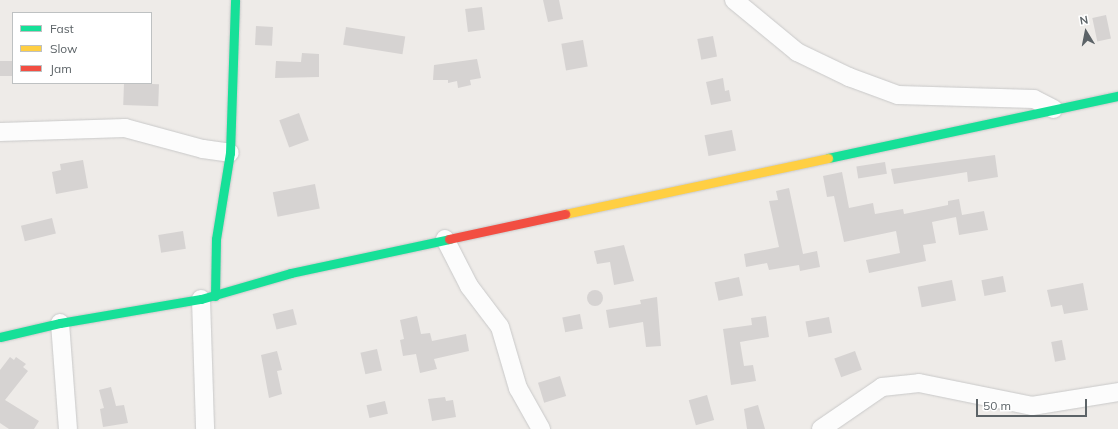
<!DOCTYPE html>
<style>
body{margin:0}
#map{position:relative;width:1118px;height:429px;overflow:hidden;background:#eeebe8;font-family:Mulish,sans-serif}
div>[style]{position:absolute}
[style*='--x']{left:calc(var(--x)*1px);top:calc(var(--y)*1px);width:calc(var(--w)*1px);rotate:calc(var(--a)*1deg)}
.building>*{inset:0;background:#d6d3d2;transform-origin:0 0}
.round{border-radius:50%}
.roads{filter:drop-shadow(0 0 1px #c9c9c9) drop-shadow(0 0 1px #c9c9c9)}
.street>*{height:18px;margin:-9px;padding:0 9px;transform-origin:9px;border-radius:9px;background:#fcfcfc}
.fast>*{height:9px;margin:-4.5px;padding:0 4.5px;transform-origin:4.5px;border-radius:4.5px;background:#16e098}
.slow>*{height:9px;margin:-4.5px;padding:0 4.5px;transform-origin:4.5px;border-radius:4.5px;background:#ffcf43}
.jam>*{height:9px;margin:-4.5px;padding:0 4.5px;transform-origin:4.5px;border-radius:4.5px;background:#f24e42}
span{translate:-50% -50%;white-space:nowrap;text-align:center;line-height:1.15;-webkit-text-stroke:4px #fff;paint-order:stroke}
.legend{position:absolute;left:12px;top:12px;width:140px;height:72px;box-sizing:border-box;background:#fff;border:1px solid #bec1c2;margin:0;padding:5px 7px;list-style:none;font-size:12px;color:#5c6367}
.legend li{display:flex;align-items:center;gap:8px;height:20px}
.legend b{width:20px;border:1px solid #bec1c2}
.north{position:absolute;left:1066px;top:12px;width:40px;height:40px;-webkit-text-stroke:3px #fff;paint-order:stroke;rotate:350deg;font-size:11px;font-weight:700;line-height:16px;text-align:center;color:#5c6367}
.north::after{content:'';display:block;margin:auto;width:14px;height:18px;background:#5c6367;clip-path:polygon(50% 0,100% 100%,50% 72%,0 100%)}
.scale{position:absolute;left:976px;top:399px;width:111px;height:18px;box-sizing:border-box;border:2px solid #5c6367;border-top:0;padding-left:5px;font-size:12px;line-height:14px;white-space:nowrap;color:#5c6367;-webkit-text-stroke:3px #fff;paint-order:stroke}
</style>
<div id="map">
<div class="building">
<div style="clip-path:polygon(543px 0,559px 0,563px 19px,548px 22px)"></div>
<div style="left:482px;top:7px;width:23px;height:17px;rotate:83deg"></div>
<div style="left:1106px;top:15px;width:24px;height:14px;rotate:78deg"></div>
<div style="left:256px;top:26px;width:17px;height:19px;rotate:3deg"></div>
<div style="left:346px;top:27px;width:60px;height:18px;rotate:9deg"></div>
<div style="left:713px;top:36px;width:21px;height:16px;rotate:79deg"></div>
<div style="left:583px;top:40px;width:27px;height:22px;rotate:80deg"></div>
<div style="clip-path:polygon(302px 53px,319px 54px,319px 77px,275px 78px,276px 61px,301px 62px)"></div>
<div style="clip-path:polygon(477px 59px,481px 78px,470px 80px,471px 85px,458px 88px,457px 81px,448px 83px,448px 80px,433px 80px,434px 65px)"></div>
<div style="left:0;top:61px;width:13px;height:15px"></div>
<div style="clip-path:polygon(723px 78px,725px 91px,729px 90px,731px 101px,711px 105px,706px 82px)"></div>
<div style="left:124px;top:83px;width:35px;height:22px;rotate:2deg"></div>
<div style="left:299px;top:113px;width:29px;height:21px;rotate:70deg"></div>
<div style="left:732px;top:130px;width:21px;height:28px;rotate:79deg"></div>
<div style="clip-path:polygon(995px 155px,998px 177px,968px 182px,967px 172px,894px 184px,891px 169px)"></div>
<div style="clip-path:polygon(83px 160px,88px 188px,56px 194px,52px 172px,61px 170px,60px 164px)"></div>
<div style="left:885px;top:162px;width:12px;height:29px;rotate:81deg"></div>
<div style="clip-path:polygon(842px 172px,849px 208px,873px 203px,875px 214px,903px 209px,904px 214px,948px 205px,948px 201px,959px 199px,962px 215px,984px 211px,988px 230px,959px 235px,956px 217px,932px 222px,936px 243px,923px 245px,926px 261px,869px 273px,866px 260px,900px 253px,896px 231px,844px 242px,834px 196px,827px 197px,823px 176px)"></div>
<div style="left:315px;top:184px;width:25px;height:43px;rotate:79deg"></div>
<div style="clip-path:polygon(789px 188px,803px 254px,817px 251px,820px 267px,800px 271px,799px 265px,769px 270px,767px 263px,746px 267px,744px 254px,779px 247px,769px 201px,778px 200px,776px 191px)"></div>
<div style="left:52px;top:218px;width:16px;height:32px;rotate:76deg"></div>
<div style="left:183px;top:231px;width:18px;height:25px;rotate:81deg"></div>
<div style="clip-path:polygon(624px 245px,634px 281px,614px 285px,610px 262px,597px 264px,594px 251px)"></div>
<div style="left:1003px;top:276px;width:16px;height:22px;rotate:79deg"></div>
<div style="left:739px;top:277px;width:19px;height:25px;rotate:78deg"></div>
<div style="left:952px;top:280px;width:21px;height:35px;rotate:79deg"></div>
<div style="clip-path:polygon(1083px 283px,1088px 310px,1064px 314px,1062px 305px,1051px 307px,1047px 290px)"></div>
<div class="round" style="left:587px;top:290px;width:16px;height:16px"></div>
<div style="clip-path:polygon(657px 297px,661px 346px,646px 347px,643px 322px,609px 328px,606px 310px,641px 304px,640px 300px)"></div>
<div style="left:293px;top:309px;width:16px;height:21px;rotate:76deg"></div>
<div style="left:580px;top:314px;width:15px;height:18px;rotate:79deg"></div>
<div style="clip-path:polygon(417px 316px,421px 334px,430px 333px,432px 341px,466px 334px,469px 351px,434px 359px,437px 369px,420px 373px,416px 354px,403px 356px,400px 340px,404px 339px,400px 320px)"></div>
<div style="clip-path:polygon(766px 316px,769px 337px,740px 342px,744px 366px,753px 365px,756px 381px,731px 385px,723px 329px,752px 325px,751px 318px)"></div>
<div style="left:829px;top:317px;width:16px;height:24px;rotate:79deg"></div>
<div style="left:1062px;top:340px;width:20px;height:11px;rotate:79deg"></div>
<div style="left:377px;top:349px;width:22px;height:17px;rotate:77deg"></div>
<div style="clip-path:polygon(277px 351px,282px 370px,277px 371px,282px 394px,269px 398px,261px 355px)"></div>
<div style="left:855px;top:351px;width:20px;height:22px;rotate:70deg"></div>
<div style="clip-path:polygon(10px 357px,14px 360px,16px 357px,26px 364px,23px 367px,28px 371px,5px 400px,39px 421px,34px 429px,9px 429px,0 423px,0 370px)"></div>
<div style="left:560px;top:376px;width:21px;height:23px;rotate:73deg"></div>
<div style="clip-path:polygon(111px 387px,116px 406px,124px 405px,128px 423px,103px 427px,100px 409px,104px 408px,99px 390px)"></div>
<div style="left:707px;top:395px;width:26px;height:19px;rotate:74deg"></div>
<div style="clip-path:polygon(445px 397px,446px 401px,453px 400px,456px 417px,432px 421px,428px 399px)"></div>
<div style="left:385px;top:401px;width:13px;height:19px;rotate:77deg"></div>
<div style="clip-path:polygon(758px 405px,765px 429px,747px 429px,744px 409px)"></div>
</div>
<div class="roads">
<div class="street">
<div style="--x:734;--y:0;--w:82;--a:39.5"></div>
<div style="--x:797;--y:52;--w:58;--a:25.7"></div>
<div style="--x:849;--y:77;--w:52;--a:20.2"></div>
<div style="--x:898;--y:95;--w:136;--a:1.7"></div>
<div style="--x:1034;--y:99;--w:22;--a:27"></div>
<div style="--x:0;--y:132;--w:125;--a:-1.8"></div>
<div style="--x:125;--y:128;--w:81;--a:15.1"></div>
<div style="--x:203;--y:149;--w:27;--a:8"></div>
<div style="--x:445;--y:239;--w:53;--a:62.9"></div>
<div style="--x:469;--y:286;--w:51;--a:52.9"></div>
<div style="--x:500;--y:327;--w:64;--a:73.6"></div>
<div style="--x:518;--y:388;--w:47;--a:60.7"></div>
<div style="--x:201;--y:299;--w:130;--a:88.2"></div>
<div style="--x:60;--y:323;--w:106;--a:85.7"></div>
<div style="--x:821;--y:429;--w:74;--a:-34.5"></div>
<div style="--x:882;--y:387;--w:37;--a:-6"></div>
<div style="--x:919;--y:383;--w:115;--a:11.5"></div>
<div style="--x:1032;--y:406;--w:87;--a:-9.2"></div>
</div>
<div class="fast">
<div style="--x:828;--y:158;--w:297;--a:-12.1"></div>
<div style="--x:215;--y:296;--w:57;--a:-89"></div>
<div style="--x:216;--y:239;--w:87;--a:-80.8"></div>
<div style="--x:230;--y:153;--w:153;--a:-88.1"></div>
<div style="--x:0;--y:337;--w:62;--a:-13.1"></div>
<div style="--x:60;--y:323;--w:143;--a:-9.7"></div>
<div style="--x:201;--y:299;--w:94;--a:-16.1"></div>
<div style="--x:291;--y:273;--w:162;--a:-12.1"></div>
</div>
<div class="slow">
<div style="--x:565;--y:214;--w:269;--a:-12"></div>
</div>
<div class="jam">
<div style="--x:449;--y:239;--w:119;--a:-12.2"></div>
</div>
</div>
<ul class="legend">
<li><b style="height:5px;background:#16e098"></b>Fast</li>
<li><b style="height:5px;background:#ffcf43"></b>Slow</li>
<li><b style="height:5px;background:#f24e42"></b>Jam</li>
</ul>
<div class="north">N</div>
<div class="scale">50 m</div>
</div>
